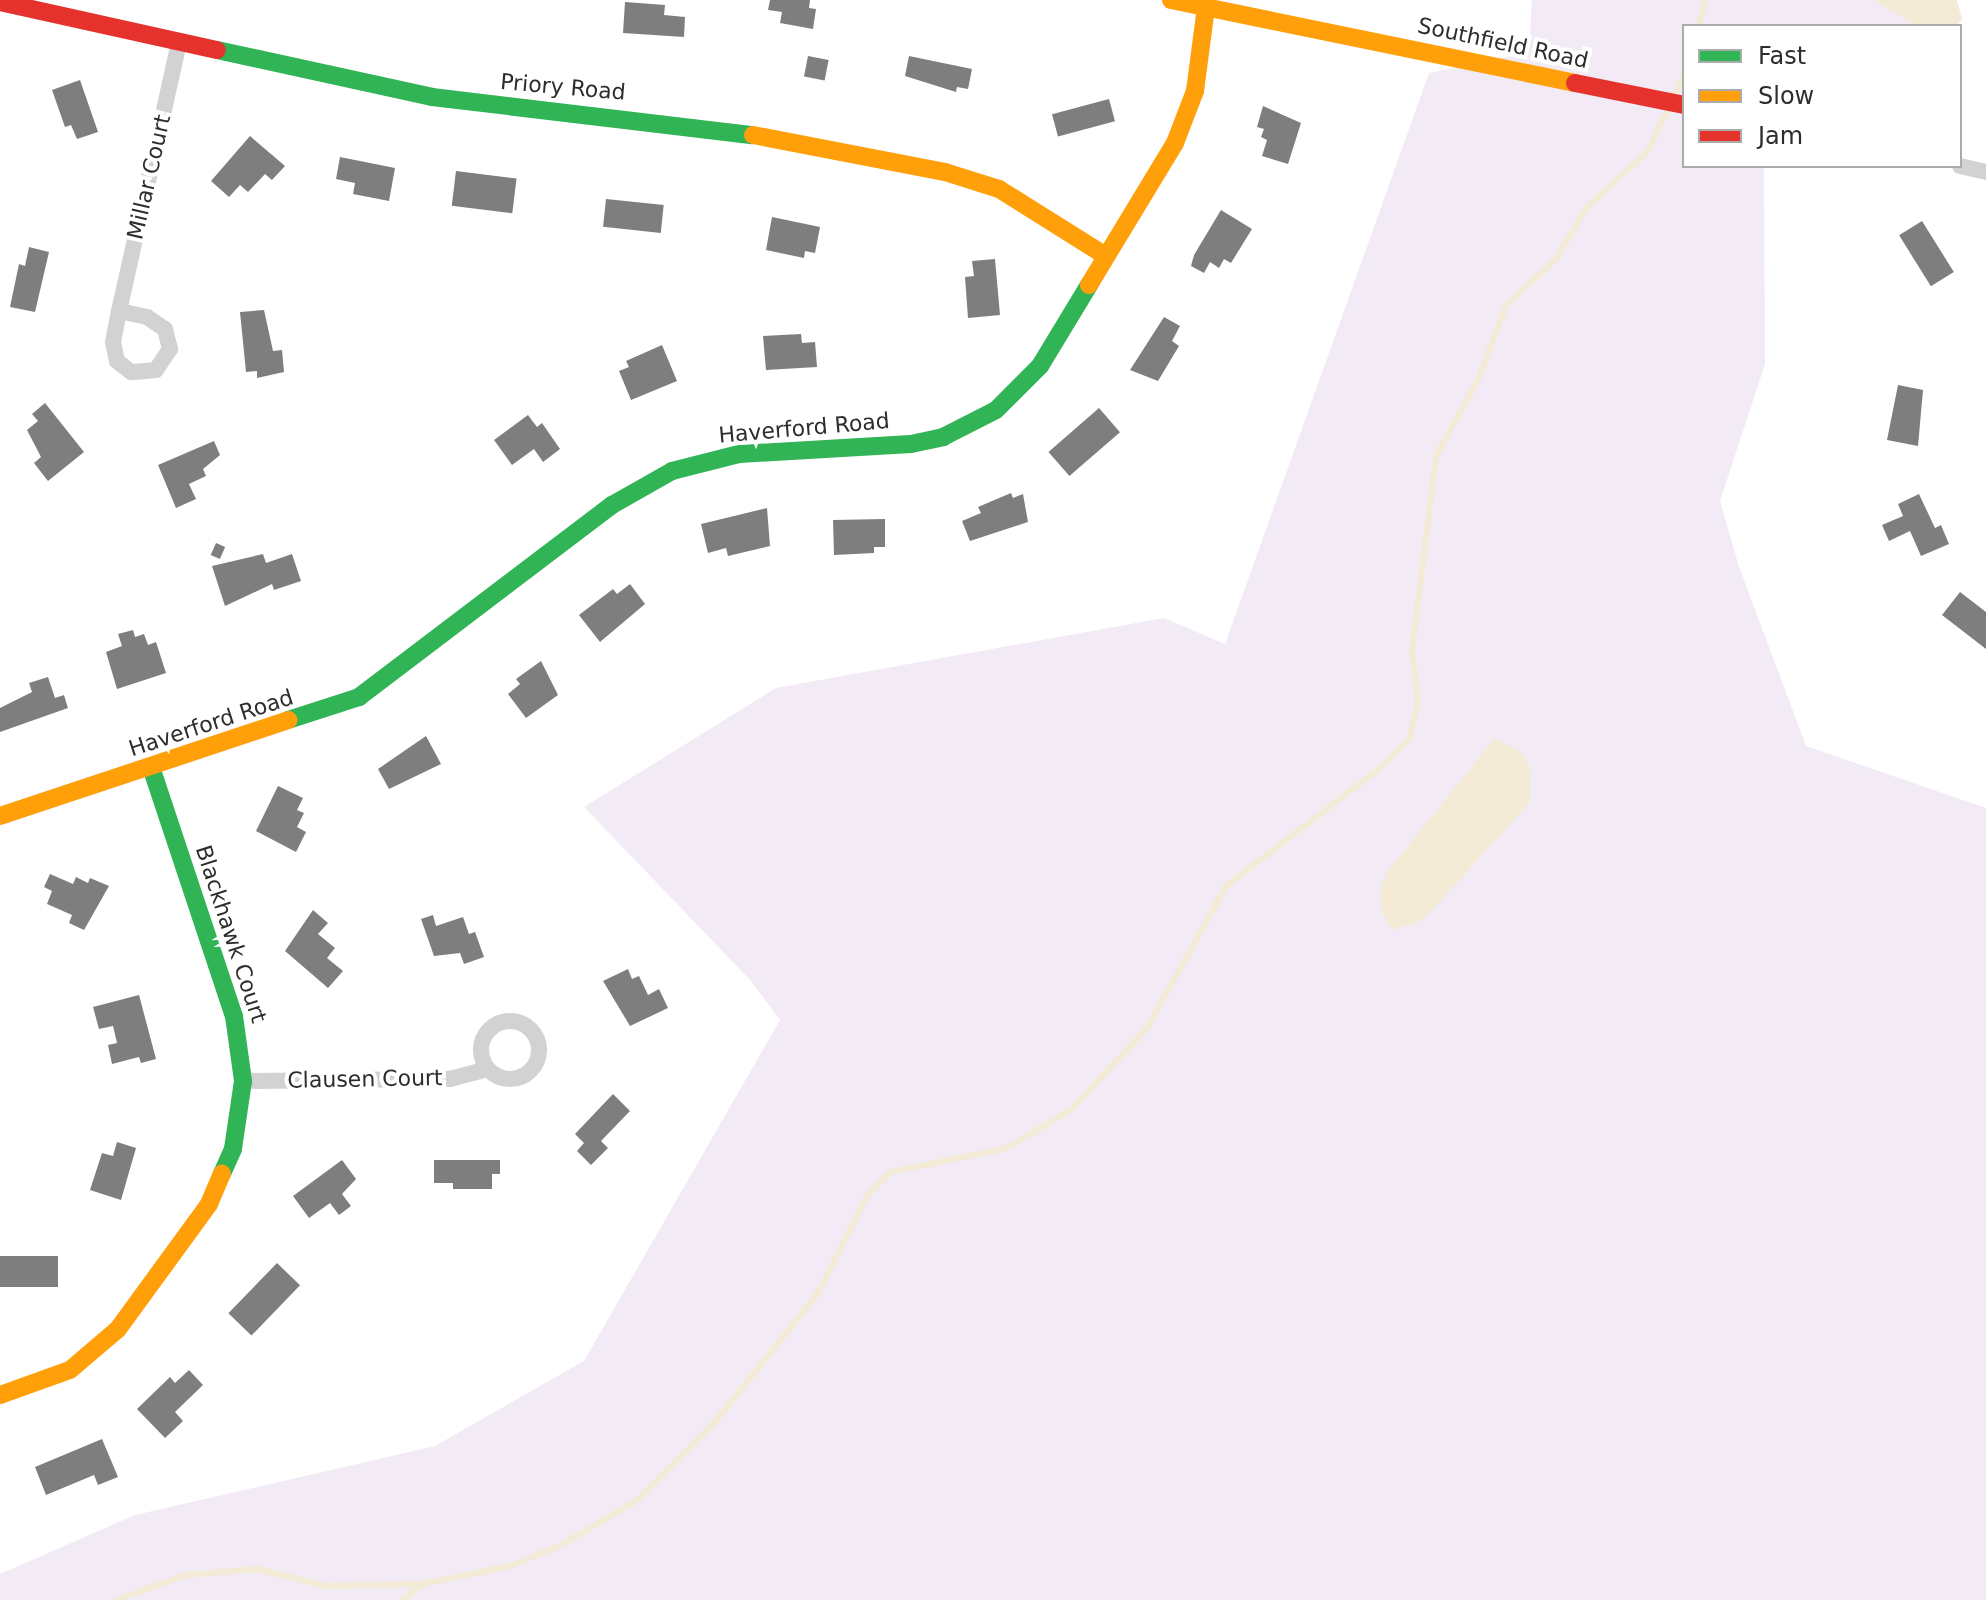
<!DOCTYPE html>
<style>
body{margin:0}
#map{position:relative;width:1986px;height:1600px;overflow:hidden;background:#fff;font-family:"DejaVu Sans",sans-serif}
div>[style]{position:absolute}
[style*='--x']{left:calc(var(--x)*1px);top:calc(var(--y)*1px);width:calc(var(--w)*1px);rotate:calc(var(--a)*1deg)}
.green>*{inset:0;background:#f2eaf5}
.water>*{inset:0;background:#f3ebd5}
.stream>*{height:6px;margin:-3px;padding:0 3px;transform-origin:3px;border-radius:3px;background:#f3ebd5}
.building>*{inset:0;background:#7e7e7e;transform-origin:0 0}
.street>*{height:16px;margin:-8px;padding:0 8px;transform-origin:8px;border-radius:8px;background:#d2d2d2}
.street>.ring{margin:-8px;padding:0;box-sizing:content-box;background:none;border:16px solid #d2d2d2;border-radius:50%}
.fast>*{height:18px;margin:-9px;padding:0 9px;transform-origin:9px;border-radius:9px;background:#30b455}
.slow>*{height:18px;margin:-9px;padding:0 9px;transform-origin:9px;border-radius:9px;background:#ff9f0a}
.jam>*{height:18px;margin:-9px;padding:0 9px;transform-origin:9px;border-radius:9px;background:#e5322d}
span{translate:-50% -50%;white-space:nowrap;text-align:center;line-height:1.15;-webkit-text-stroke:8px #fff;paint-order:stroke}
.street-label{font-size:22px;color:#2d2d2d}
.legend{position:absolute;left:1682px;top:24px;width:280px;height:144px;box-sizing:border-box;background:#fff;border:2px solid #ababab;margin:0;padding:10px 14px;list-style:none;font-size:24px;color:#2d2d2d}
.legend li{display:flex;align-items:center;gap:16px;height:40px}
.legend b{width:40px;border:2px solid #ababab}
</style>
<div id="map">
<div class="green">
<div style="clip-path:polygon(1532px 0,1954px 0,1947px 26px,1684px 26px,1684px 166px,1764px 166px,1765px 364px,1720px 501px,1739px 567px,1806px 746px,1986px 808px,1986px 1600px,0 1600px,0 1574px,135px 1515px,435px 1446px,584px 1361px,780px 1020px,751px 981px,584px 807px,776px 688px,1164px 618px,1225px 644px,1429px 73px,1529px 52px)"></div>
</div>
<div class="water">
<div style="clip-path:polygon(1874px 0,1957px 0,1962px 19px,1957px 26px,1916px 26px)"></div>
<div style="clip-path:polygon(1495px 738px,1522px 753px,1529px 767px,1530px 802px,1435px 907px,1419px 922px,1392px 930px,1381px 911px,1381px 886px,1387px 872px)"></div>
</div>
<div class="stream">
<div style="--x:1699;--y:26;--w:27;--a:-77"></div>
<div style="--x:1674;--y:97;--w:24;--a:-66"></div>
<div style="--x:116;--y:1600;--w:74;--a:-19.7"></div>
<div style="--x:186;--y:1575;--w:71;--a:-4.8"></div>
<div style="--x:257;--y:1569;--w:72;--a:13.7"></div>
<div style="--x:327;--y:1586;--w:96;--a:-1.2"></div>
<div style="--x:423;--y:1584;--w:90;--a:-11.6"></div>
<div style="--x:511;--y:1566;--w:54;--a:-22.8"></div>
<div style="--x:561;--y:1545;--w:87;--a:-30.4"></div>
<div style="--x:636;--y:1501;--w:110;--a:-45"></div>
<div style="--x:714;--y:1423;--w:166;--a:-51.3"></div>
<div style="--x:818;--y:1293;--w:111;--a:-63.2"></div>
<div style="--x:868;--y:1194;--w:32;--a:-44"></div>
<div style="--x:891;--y:1172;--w:118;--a:-11.7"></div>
<div style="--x:1007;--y:1148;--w:76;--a:-31"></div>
<div style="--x:1072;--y:1109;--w:110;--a:-47.2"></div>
<div style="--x:1147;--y:1028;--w:162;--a:-60.9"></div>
<div style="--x:1226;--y:886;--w:198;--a:-37.4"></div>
<div style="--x:1383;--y:766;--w:37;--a:-46"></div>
<div style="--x:1409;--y:739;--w:38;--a:-76"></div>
<div style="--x:1418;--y:702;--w:52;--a:-96.6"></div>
<div style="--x:1412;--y:650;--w:195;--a:-82.9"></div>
<div style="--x:1436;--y:456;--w:89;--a:-61.1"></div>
<div style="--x:1479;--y:378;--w:78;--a:-69.7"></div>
<div style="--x:1506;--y:305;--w:68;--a:-42.6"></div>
<div style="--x:1556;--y:259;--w:59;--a:-59.5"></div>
<div style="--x:1586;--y:208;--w:84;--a:-42.6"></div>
<div style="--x:1648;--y:151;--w:49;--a:-64.5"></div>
<div style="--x:402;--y:1600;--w:26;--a:-37"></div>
</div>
<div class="building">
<div style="clip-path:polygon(770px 0,810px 0,809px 8px,816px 9px,813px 29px,780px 23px,782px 12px,768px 10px)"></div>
<div style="clip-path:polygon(625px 2px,665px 5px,664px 15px,685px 17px,684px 37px,623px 33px)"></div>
<div style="left:808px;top:56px;width:21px;height:21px;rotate:11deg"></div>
<div style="clip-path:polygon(909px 56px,972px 69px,968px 89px,957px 87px,956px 92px,905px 76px)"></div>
<div style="clip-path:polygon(80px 80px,98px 132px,77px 139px,71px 125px,65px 127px,52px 90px)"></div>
<div style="left:1109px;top:99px;width:23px;height:59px;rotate:75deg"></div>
<div style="clip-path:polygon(1263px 106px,1301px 123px,1288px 164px,1262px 156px,1267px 140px,1261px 137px,1264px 129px,1257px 127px)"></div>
<div style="clip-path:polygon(250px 136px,285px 166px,272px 180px,265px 174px,248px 192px,240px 185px,229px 197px,211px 181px)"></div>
<div style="clip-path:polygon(340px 157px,395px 168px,389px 201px,353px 194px,355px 183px,336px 179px)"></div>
<div style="left:456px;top:171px;width:61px;height:35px;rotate:7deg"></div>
<div style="left:606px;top:199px;width:58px;height:28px;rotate:6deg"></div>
<div style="clip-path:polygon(1221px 210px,1252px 229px,1231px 263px,1224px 259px,1219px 268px,1210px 262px,1204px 273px,1191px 266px,1194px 255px)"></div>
<div style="clip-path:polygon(772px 217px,820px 227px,815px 253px,805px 251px,804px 258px,766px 250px)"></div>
<div style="left:1922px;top:221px;width:60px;height:27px;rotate:58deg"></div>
<div style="clip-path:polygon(29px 247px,49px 252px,35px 312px,10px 307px,19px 264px,25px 266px)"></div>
<div style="clip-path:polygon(995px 259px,1000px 315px,968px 318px,965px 277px,974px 276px,972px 261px)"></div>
<div style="clip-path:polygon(264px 310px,273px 351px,282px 350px,284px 372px,257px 378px,257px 371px,246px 372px,240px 312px)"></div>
<div style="clip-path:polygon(1164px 317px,1180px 326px,1172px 341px,1179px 346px,1158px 381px,1130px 370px)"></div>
<div style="clip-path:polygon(801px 334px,802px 343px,815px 342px,817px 367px,766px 370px,763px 336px)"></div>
<div style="clip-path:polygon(662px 345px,677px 381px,631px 400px,619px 371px,629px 367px,626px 361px)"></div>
<div style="clip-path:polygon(1898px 385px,1923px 390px,1918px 446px,1887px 440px)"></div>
<div style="clip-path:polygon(45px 403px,84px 452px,48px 481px,34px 463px,41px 457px,27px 430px,38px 421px,32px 414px)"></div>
<div style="left:1099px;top:408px;width:32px;height:67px;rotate:49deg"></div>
<div style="clip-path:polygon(528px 415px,537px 427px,542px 423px,560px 449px,543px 462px,534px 449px,512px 465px,494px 440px)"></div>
<div style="clip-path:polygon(214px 441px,220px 455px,203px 469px,206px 476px,189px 484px,196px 499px,176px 508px,158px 465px)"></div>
<div style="clip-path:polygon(1011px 493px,1013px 498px,1023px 494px,1028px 522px,970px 541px,962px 521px,981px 513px,978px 507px)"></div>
<div style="clip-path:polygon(1919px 494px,1935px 528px,1941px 525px,1949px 544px,1921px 556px,1910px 531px,1889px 541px,1882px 525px,1903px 516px,1898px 504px)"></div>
<div style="clip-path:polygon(767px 508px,770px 546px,728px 556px,726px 548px,708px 553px,701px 524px)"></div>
<div style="clip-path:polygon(885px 519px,885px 547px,874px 547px,874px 553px,834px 555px,833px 520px)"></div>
<div style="left:216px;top:543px;width:10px;height:13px;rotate:24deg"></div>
<div style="clip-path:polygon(263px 554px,266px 563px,292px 554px,301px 581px,274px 590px,272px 584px,225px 606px,212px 566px)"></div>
<div style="clip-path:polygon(630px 584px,645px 604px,600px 642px,579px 615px,613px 589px,617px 594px)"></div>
<div style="clip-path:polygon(1960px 592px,1986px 612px,1986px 649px,1942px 615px)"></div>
<div style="clip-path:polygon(133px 630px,135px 637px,144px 634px,148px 645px,156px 642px,166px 673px,117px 689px,106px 652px,122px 646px,118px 634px)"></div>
<div style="clip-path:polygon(541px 661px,558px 695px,526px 718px,508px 694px,520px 684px,516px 679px)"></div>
<div style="clip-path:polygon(48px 677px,55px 698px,64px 695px,68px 708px,0 732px,0 708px,32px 692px,29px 683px)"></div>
<div style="clip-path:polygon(426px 736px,441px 764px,389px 789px,378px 769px)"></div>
<div style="clip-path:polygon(278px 786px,303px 798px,297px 810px,304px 813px,297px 827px,306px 832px,296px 852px,256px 831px)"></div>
<div style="clip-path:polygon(50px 874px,73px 884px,76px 877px,88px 883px,90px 878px,109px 886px,84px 930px,69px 923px,72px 915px,47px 904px,52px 891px,44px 887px)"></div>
<div style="clip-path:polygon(313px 910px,328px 923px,318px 934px,335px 948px,327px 958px,343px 971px,328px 988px,285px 951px)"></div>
<div style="clip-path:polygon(433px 915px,436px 926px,463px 917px,469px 934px,475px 932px,484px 957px,464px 964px,460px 953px,434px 956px,421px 919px)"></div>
<div style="clip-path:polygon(628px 969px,632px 979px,639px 976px,648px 995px,659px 989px,668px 1008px,630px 1026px,603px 981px)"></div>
<div style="clip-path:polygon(139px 995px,156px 1059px,141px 1063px,139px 1057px,112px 1064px,108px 1045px,117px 1043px,113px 1026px,99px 1029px,93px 1007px)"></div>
<div style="clip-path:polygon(613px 1094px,630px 1111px,601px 1141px,608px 1148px,591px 1165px,577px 1151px,584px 1143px,575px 1134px)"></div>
<div style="clip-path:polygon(117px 1142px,136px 1148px,121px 1200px,90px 1190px,102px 1153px,113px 1156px)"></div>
<div style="clip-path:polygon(342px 1160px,356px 1179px,342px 1194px,351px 1206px,339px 1215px,330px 1203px,309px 1218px,293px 1196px)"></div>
<div style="clip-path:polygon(434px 1160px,500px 1160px,500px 1174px,492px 1174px,492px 1189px,453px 1189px,453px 1183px,434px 1183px)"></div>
<div style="left:0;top:1256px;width:58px;height:31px"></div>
<div style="left:277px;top:1263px;width:32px;height:70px;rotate:44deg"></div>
<div style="clip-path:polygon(189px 1370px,203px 1385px,175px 1412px,183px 1421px,165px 1438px,137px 1409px,170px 1377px,175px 1383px)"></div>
<div style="clip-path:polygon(102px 1439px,118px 1477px,98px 1485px,94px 1475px,46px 1495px,35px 1467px)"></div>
</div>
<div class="street">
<div style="--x:1960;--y:166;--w:27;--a:13"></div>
<div style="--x:119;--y:311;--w:29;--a:12"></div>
<div style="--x:147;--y:317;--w:22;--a:34"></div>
<div style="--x:165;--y:329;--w:21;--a:76"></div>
<div style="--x:170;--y:349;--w:25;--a:124"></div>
<div style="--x:156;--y:370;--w:25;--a:175"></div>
<div style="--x:131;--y:372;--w:18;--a:-142"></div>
<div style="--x:117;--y:361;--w:19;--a:-102"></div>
<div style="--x:113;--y:342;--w:32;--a:-79"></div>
<div style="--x:119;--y:311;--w:276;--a:-77.4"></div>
<div class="ring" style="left:481px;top:1021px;width:42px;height:42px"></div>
<div style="--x:243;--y:1081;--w:207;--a:-0.6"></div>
<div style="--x:450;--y:1079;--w:38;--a:-15"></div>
</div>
<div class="fast">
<div style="--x:217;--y:50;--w:220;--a:12.3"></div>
<div style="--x:432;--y:97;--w:323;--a:6.8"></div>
<div style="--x:288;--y:720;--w:75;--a:-17.9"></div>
<div style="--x:359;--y:697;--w:318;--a:-37.2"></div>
<div style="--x:612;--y:505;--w:69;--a:-29.5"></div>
<div style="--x:672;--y:471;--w:69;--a:-14.2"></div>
<div style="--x:739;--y:454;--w:172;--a:-3.3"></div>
<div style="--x:911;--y:444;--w:33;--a:-12"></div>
<div style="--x:943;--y:437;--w:59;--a:-27"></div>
<div style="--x:996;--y:410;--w:62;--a:-45"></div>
<div style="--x:1040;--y:366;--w:95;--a:-58.8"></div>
<div style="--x:151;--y:767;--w:262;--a:71.6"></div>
<div style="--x:234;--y:1016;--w:66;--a:82.1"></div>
<div style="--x:243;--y:1081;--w:69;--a:98.4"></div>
<div style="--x:233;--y:1149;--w:27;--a:114"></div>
</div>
<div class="slow">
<div style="--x:1171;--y:0;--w:412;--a:11.6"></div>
<div style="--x:753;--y:135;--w:196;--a:10.9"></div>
<div style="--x:945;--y:172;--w:57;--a:17.5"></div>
<div style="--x:999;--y:189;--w:126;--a:32.1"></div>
<div style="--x:1089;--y:285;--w:166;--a:-58.8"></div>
<div style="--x:1175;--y:143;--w:56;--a:-69"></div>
<div style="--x:1195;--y:91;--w:85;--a:-82.5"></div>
<div style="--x:0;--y:816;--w:304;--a:-18.4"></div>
<div style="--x:0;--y:1395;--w:74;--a:-19.7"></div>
<div style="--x:70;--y:1370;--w:63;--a:-40.5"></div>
<div style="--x:118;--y:1329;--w:155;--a:-53.9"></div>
<div style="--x:209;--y:1204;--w:33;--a:-67"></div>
</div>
<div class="jam">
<div style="--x:0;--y:2;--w:222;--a:12.5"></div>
<div style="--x:1575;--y:83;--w:111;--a:11.4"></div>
</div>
<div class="street-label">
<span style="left:1503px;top:43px;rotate:12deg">Southfield Road</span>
<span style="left:563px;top:87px;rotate:5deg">Priory Road</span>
<span style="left:149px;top:177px;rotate:-77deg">Millar Court</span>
<span style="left:804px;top:428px;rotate:-5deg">Haverford Road</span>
<span style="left:211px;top:723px;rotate:-18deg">Haverford Road</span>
<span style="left:231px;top:934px;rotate:72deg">Blackhawk Court</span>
<span style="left:365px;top:1079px;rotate:-1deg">Clausen Court</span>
</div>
<ul class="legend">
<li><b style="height:10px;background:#30b455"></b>Fast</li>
<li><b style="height:10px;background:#ff9f0a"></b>Slow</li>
<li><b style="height:10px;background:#e5322d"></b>Jam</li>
</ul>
</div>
